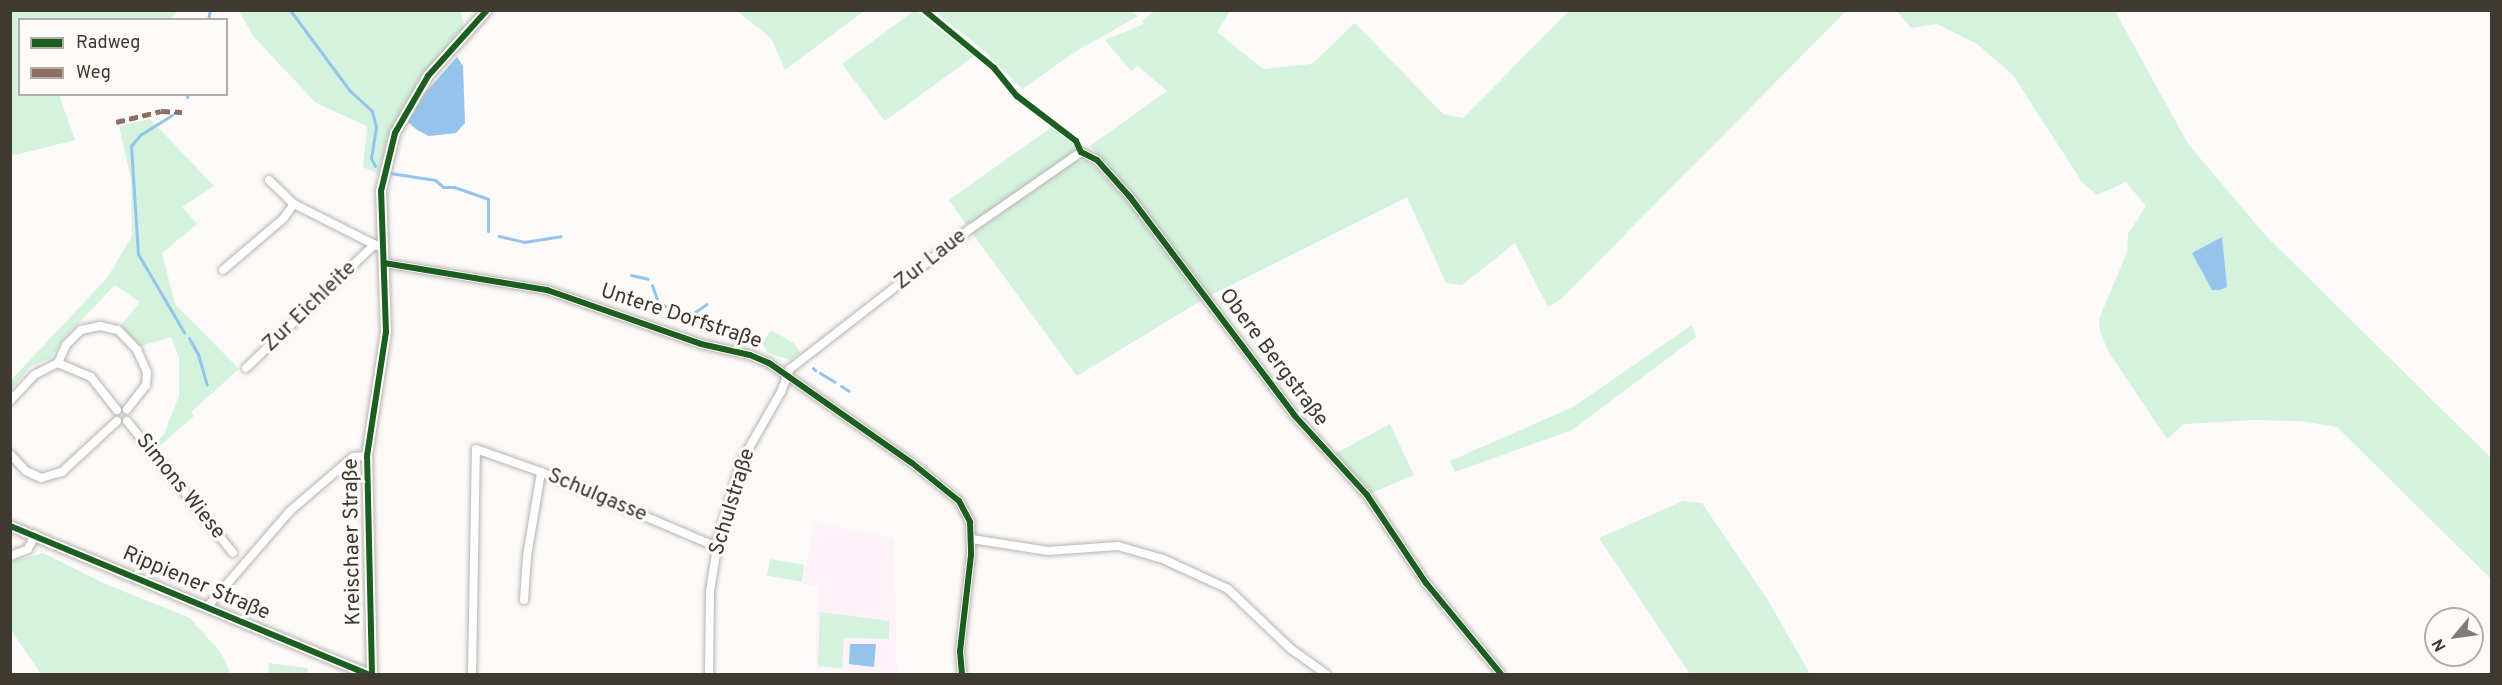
<!DOCTYPE html>
<meta charset="utf-8">
<style>
body{margin:0}
#map{position:relative;width:2502px;height:685px;overflow:hidden;background:#fcfaf8;font-family:Overpass,sans-serif}
div>[style]{position:absolute}
[style*='--x']{left:calc(var(--x)*1px);top:calc(var(--y)*1px);width:calc(var(--w)*1px);rotate:calc(var(--a)*1deg)}
.education>*{inset:0;background:#fdf2f7}
.green>*{inset:0;background:#d4f2dd;transform-origin:0 0}
.water>*{inset:0;background:#94c4ee}
.stream>*{height:3px;margin:-1.5px;padding:0 1.5px;transform-origin:1.5px;border-radius:1.5px;background:#94c4ee}
.roads{filter:drop-shadow(0 0 2px #b6b3af) drop-shadow(0 0 2px #b6b3af)}
.minor>*{height:8px;margin:-4px;padding:0 4px;transform-origin:4px;border-radius:4px;background:#fffefe}
.tertiary>*{height:10px;margin:-5px;padding:0 5px;transform-origin:5px;border-radius:5px;background:#fffefe}
.secondary>*{height:10px;margin:-5px;padding:0 5px;transform-origin:5px;border-radius:5px;background:#fffefe}
.quiet>*{height:4.5px;margin-top:-2.25px;transform-origin:0;background:repeating-linear-gradient(90deg,#8d6e63 0 9px,transparent 0 13.5px)}
.cycleway>*{height:6px;margin:-3px;padding:0 3px;transform-origin:3px;border-radius:3px;background:#1b5e20}
span{translate:-50% -50%;white-space:nowrap;text-align:center;line-height:1.15;-webkit-text-stroke:6px #fdfbf7;paint-order:stroke}
.street-label{font-size:21px;color:#3e3931}
.frame{position:absolute;inset:0;border:12px solid #3e3931;pointer-events:none}
.legend{position:absolute;left:18px;top:18px;width:210px;height:78px;box-sizing:border-box;background:#fdfbf7;border:2px solid #b1ada8;margin:0;padding:8px 10px;list-style:none;font-size:18px;color:#3e3931}
.legend li{display:flex;align-items:center;gap:12px;height:30px}
.legend b{width:30px;border:2px solid #b1ada8}
.north{position:absolute;left:2424px;top:607px;width:60px;height:60px;box-sizing:border-box;background:#fdfbf7;border:2px solid #b1ada8;border-radius:50%;rotate:241deg;font-size:16px;font-weight:700;line-height:24px;text-align:center;color:#3e3931}
.north::after{content:'';display:block;margin:auto;width:21px;height:27px;background:#807d77;clip-path:polygon(50% 0,100% 100%,50% 72%,0 100%)}
</style>
<div id="map">
<div class="education">
<div style="clip-path:polygon(814px 522px,894px 538px,897px 674px,815px 668px,818px 587px,802px 584px)"></div>
</div>
<div class="green">
<div style="clip-path:polygon(915px 10px,974px 56px,885px 121px,842px 64px)"></div>
<div style="clip-path:polygon(10px 11px,11px 10px,178px 11px,171px 19px,20px 20px,20px 94px,59px 95px,75px 140px,11px 156px)"></div>
<div style="clip-path:polygon(239px 11px,461px 11px,465px 35px,392px 130px,378px 174px,363px 167px,367px 126px,316px 103px,254px 37px)"></div>
<div style="clip-path:polygon(737px 11px,864px 11px,785px 70px,771px 38px)"></div>
<div style="clip-path:polygon(1132px 11px,1138px 16px,1075px 52px,1022px 89px,982px 49px,934px 11px)"></div>
<div style="clip-path:polygon(1155px 11px,1230px 11px,1217px 32px,1263px 69px,1312px 64px,1355px 23px,1443px 114px,1463px 118px,1569px 11px,1846px 11px,1561px 299px,1548px 307px,1515px 243px,1462px 285px,1446px 283px,1407px 197px,1207px 297px,1077px 376px,972px 233px,1073px 162px,1087px 160px,1128px 201px,1132px 194px,1090px 146px,1167px 91px,1138px 66px,1131px 71px,1105px 40px,1144px 24px,1142px 21px)"></div>
<div style="clip-path:polygon(1897px 11px,2115px 11px,2188px 144px,2267px 237px,2491px 458px,2491px 579px,2337px 427px,2300px 421px,2255px 420px,2184px 424px,2167px 439px,2108px 351px,2100px 331px,2099px 319px,2127px 252px,2128px 234px,2146px 206px,2126px 182px,2097px 195px,2082px 182px,2013px 75px,1977px 44px,1937px 24px,1911px 28px)"></div>
<div style="clip-path:polygon(150px 119px,214px 186px,182px 207px,197px 224px,162px 253px,175px 304px,239px 369px,191px 412px,194px 416px,155px 450px,152px 446px,164px 434px,179px 396px,179px 357px,171px 337px,138px 347px,119px 328px,140px 302px,115px 285px,64px 338px,51px 358px,30px 367px,11px 390px,11px 380px,107px 278px,132px 236px,131px 179px,119px 126px)"></div>
<div style="clip-path:polygon(1052px 127px,1075px 145px,1075px 152px,968px 227px,949px 200px)"></div>
<div style="clip-path:polygon(1692px 325px,1696px 337px,1572px 430px,1455px 472px,1450px 461px,1573px 407px)"></div>
<div style="clip-path:polygon(771px 330px,794px 343px,800px 353px,791px 360px,768px 353px,762px 344px)"></div>
<div style="clip-path:polygon(1390px 424px,1414px 475px,1367px 495px,1329px 457px)"></div>
<div style="clip-path:polygon(1683px 501px,1702px 503px,1769px 602px,1810px 674px,1690px 674px,1599px 538px)"></div>
<div style="clip-path:polygon(43px 553px,103px 583px,190px 618px,221px 653px,231px 674px,41px 674px,11px 630px,10px 562px)"></div>
<div style="left:770px;top:559px;width:35px;height:17px;rotate:10deg"></div>
<div style="clip-path:polygon(820px 612px,889px 621px,889px 639px,844px 638px,842px 668px,818px 666px)"></div>
<div style="clip-path:polygon(269px 663px,308px 668px,307px 674px,268px 674px)"></div>
</div>
<div class="water">
<div style="clip-path:polygon(457px 57px,463px 66px,465px 123px,456px 133px,429px 136px,417px 130px,408px 122px,425px 93px)"></div>
<div style="clip-path:polygon(2222px 237px,2227px 287px,2220px 290px,2212px 290px,2192px 253px)"></div>
<div style="clip-path:polygon(850px 644px,876px 644px,874px 667px,849px 664px)"></div>
</div>
<div class="stream">
<div style="--x:290;--y:10;--w:101;--a:53.5"></div>
<div style="--x:350;--y:91;--w:30;--a:42"></div>
<div style="--x:372;--y:111;--w:16;--a:76"></div>
<div style="--x:376;--y:127;--w:31;--a:99"></div>
<div style="--x:371;--y:158;--w:9;--a:63"></div>
<div style="--x:208;--y:20;--w:10;--a:-79"></div>
<div style="--x:187;--y:97;--w:3;--a:-72"></div>
<div style="--x:172;--y:115;--w:36;--a:148"></div>
<div style="--x:141;--y:134;--w:16;--a:130"></div>
<div style="--x:131;--y:146;--w:108;--a:86.3"></div>
<div style="--x:138;--y:254;--w:91;--a:59.5"></div>
<div style="--x:390;--y:173;--w:46;--a:8.8"></div>
<div style="--x:435;--y:180;--w:11;--a:41"></div>
<div style="--x:443;--y:187;--w:11;--a:0"></div>
<div style="--x:454;--y:187;--w:36;--a:19"></div>
<div style="--x:488;--y:199;--w:32;--a:90"></div>
<div style="--x:499;--y:236;--w:26;--a:13"></div>
<div style="--x:524;--y:242;--w:37;--a:-9"></div>
<div style="--x:631;--y:275;--w:17;--a:13"></div>
<div style="--x:652;--y:285;--w:18;--a:71"></div>
<div style="--x:658;--y:302;--w:8;--a:30"></div>
<div style="--x:687;--y:314;--w:4;--a:14"></div>
<div style="--x:691;--y:315;--w:19;--a:-35"></div>
<div style="--x:189;--y:338;--w:18;--a:61"></div>
<div style="--x:198;--y:354;--w:32;--a:74"></div>
<div style="--x:813;--y:368;--w:3;--a:45"></div>
<div style="--x:820;--y:373;--w:17;--a:31"></div>
<div style="--x:841;--y:386;--w:9;--a:32"></div>
</div>
<div class="roads">
<div class="minor">
<div style="--x:269;--y:180;--w:35;--a:44"></div>
<div style="--x:294;--y:204;--w:93;--a:26.8"></div>
<div style="--x:384;--y:263;--w:165;--a:9.4"></div>
<div style="--x:547;--y:290;--w:163;--a:19.3"></div>
<div style="--x:701;--y:344;--w:50;--a:12.7"></div>
<div style="--x:750;--y:355;--w:21;--a:23"></div>
<div style="--x:769;--y:363;--w:174;--a:35"></div>
<div style="--x:912;--y:463;--w:60;--a:39"></div>
<div style="--x:959;--y:501;--w:24;--a:62"></div>
<div style="--x:970;--y:522;--w:33;--a:88"></div>
<div style="--x:971;--y:555;--w:97;--a:96.5"></div>
<div style="--x:960;--y:651;--w:23;--a:85"></div>
<div style="--x:223;--y:270;--w:79;--a:-40.4"></div>
<div style="--x:283;--y:219;--w:19;--a:-54"></div>
<div style="--x:58;--y:363;--w:36;--a:23"></div>
<div style="--x:91;--y:377;--w:42;--a:51.8"></div>
<div style="--x:246;--y:368;--w:178;--a:-43.9"></div>
<div style="--x:10;--y:401;--w:35;--a:-47"></div>
<div style="--x:34;--y:375;--w:27;--a:-27"></div>
<div style="--x:58;--y:363;--w:20;--a:-66"></div>
<div style="--x:66;--y:345;--w:21;--a:-45"></div>
<div style="--x:81;--y:330;--w:19;--a:-12"></div>
<div style="--x:100;--y:326;--w:18;--a:13"></div>
<div style="--x:118;--y:330;--w:28;--a:46"></div>
<div style="--x:137;--y:350;--w:24;--a:66"></div>
<div style="--x:147;--y:372;--w:13;--a:94"></div>
<div style="--x:146;--y:385;--w:31;--a:128"></div>
<div style="--x:127;--y:421;--w:169;--a:51.2"></div>
<div style="--x:10;--y:454;--w:23;--a:47"></div>
<div style="--x:26;--y:471;--w:17;--a:25"></div>
<div style="--x:41;--y:478;--w:22;--a:-16"></div>
<div style="--x:62;--y:472;--w:75;--a:-42.8"></div>
<div style="--x:972;--y:539;--w:77;--a:9"></div>
<div style="--x:1048;--y:551;--w:70;--a:-4.1"></div>
<div style="--x:1118;--y:546;--w:47;--a:16.1"></div>
<div style="--x:1163;--y:559;--w:72;--a:24.8"></div>
<div style="--x:1228;--y:589;--w:87;--a:43.6"></div>
<div style="--x:1291;--y:649;--w:43;--a:35.5"></div>
<div style="--x:10;--y:556;--w:19;--a:-21"></div>
<div style="--x:28;--y:549;--w:16;--a:-63"></div>
<div style="--x:524;--y:600;--w:44;--a:-86.1"></div>
<div style="--x:527;--y:556;--w:85;--a:-80.5"></div>
<div style="--x:208;--y:606;--w:125;--a:-49.2"></div>
<div style="--x:290;--y:511;--w:83;--a:-40.6"></div>
<div style="--x:353;--y:457;--w:14;--a:-4"></div>
<div style="--x:472;--y:674;--w:225;--a:-89"></div>
<div style="--x:476;--y:449;--w:69;--a:19.5"></div>
<div style="--x:541;--y:472;--w:191;--a:23.1"></div>
<div style="--x:709;--y:674;--w:83;--a:-89.3"></div>
<div style="--x:710;--y:591;--w:56;--a:-80.7"></div>
<div style="--x:719;--y:536;--w:77;--a:-73.4"></div>
<div style="--x:741;--y:462;--w:81;--a:-60.3"></div>
<div style="--x:781;--y:392;--w:25;--a:-69"></div>
<div style="--x:790;--y:369;--w:228;--a:-37.9"></div>
<div style="--x:970;--y:229;--w:135;--a:-34.7"></div>
<div style="--x:1081;--y:152;--w:18;--a:27"></div>
<div style="--x:1097;--y:160;--w:50;--a:48.3"></div>
<div style="--x:1130;--y:197;--w:273;--a:53"></div>
<div style="--x:1294;--y:415;--w:108;--a:47.6"></div>
<div style="--x:1367;--y:495;--w:106;--a:56.2"></div>
<div style="--x:1426;--y:583;--w:118;--a:50.5"></div>
</div>
<div class="tertiary">
<div style="--x:10;--y:526;--w:386;--a:22.5"></div>
</div>
<div class="secondary">
<div style="--x:372;--y:674;--w:218;--a:-91.3"></div>
<div style="--x:367;--y:456;--w:125;--a:-81.3"></div>
<div style="--x:386;--y:332;--w:141;--a:-92"></div>
<div style="--x:381;--y:191;--w:60;--a:-76.4"></div>
<div style="--x:395;--y:133;--w:66;--a:-59.9"></div>
<div style="--x:428;--y:76;--w:89;--a:-48.2"></div>
</div>
</div>
<div class="quiet">
<div style="--x:116;--y:122;--w:46;--a:-13.7"></div>
<div style="--x:161;--y:111;--w:21;--a:3"></div>
</div>
<div class="cycleway">
<div style="--x:924;--y:10;--w:91;--a:39.6"></div>
<div style="--x:994;--y:68;--w:36;--a:51"></div>
<div style="--x:1017;--y:96;--w:74;--a:37.3"></div>
<div style="--x:1076;--y:141;--w:12;--a:66"></div>
<div style="--x:1081;--y:152;--w:18;--a:27"></div>
<div style="--x:1097;--y:160;--w:50;--a:48.3"></div>
<div style="--x:1130;--y:197;--w:273;--a:53"></div>
<div style="--x:1294;--y:415;--w:108;--a:47.6"></div>
<div style="--x:1367;--y:495;--w:106;--a:56.2"></div>
<div style="--x:1426;--y:583;--w:118;--a:50.5"></div>
<div style="--x:384;--y:263;--w:165;--a:9.4"></div>
<div style="--x:547;--y:290;--w:163;--a:19.3"></div>
<div style="--x:701;--y:344;--w:50;--a:12.7"></div>
<div style="--x:750;--y:355;--w:21;--a:23"></div>
<div style="--x:769;--y:363;--w:174;--a:35"></div>
<div style="--x:912;--y:463;--w:60;--a:39"></div>
<div style="--x:959;--y:501;--w:24;--a:62"></div>
<div style="--x:970;--y:522;--w:33;--a:88"></div>
<div style="--x:971;--y:555;--w:97;--a:96.5"></div>
<div style="--x:960;--y:651;--w:23;--a:85"></div>
<div style="--x:10;--y:526;--w:386;--a:22.5"></div>
<div style="--x:372;--y:674;--w:218;--a:-91.3"></div>
<div style="--x:367;--y:456;--w:125;--a:-81.3"></div>
<div style="--x:386;--y:332;--w:141;--a:-92"></div>
<div style="--x:381;--y:191;--w:60;--a:-76.4"></div>
<div style="--x:395;--y:133;--w:66;--a:-59.9"></div>
<div style="--x:428;--y:76;--w:89;--a:-48.2"></div>
</div>
<div class="street-label">
<span style="left:931px;top:260px;rotate:-38deg">Zur Laue</span>
<span style="left:310px;top:307px;rotate:-44deg">Zur Eichleite</span>
<span style="left:681px;top:317px;rotate:18deg">Untere Dorfstraße</span>
<span style="left:1273px;top:358px;rotate:53deg">Obere Bergstraße</span>
<span style="left:180px;top:487px;rotate:51deg">Simons Wiese</span>
<span style="left:597px;top:496px;rotate:23deg">Schulgasse</span>
<span style="left:733px;top:502px;rotate:-73deg">Schulstraße</span>
<span style="left:353px;top:542px;rotate:-91deg">Kreischaer Straße</span>
<span style="left:196px;top:584px;rotate:23deg">Rippiener Straße</span>
</div>
<div class="frame"></div>
<ul class="legend">
<li><b style="height:8px;background:#1b5e20"></b>Radweg</li>
<li><b style="height:8px;background:#8d6e63"></b>Weg</li>
</ul>
<div class="north">N</div>
</div>
